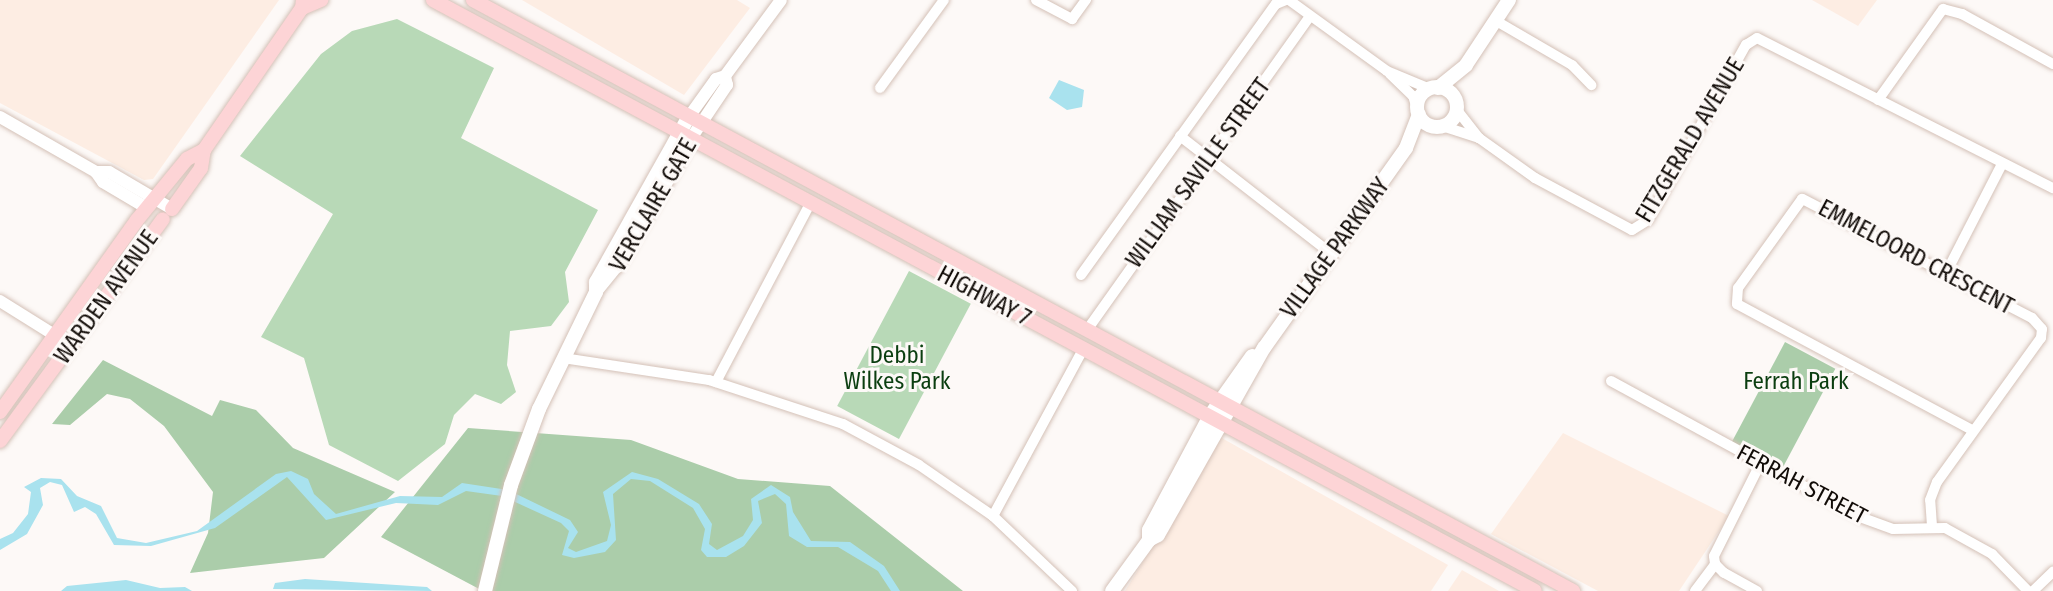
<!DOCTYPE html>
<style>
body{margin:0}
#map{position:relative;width:2053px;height:591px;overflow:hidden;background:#fdf9f7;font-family:"Fira Sans Condensed",sans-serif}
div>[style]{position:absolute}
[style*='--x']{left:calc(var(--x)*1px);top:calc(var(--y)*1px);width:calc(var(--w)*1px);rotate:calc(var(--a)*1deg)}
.built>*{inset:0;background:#fdede3}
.green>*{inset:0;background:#b8d9b7;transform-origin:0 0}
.forest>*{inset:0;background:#abcdaa;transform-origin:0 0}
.water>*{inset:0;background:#a9e2ee}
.roads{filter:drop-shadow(0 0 2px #d4c1b7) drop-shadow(0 0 2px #d4c1b7)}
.minor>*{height:10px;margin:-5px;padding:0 5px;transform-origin:5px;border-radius:5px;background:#fff}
.tertiary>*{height:12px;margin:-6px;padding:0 6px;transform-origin:6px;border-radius:6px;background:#fff}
.secondary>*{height:14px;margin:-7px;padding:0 7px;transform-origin:7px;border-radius:7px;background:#fff}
.secondary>.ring{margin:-7px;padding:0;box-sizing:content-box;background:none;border:14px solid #fff;border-radius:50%}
.primary>*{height:14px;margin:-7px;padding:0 7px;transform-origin:7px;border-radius:7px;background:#fdd4d6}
span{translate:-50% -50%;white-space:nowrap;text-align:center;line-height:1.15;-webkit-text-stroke:6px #fdf9f7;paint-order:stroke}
.street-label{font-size:23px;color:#120c08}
.park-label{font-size:23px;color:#0b3e10}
</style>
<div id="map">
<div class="built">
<div style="clip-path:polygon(0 0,279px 0,153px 179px,144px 180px,0 103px)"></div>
<div style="clip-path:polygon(522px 0,737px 0,750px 8px,684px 95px)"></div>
<div style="clip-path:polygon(1812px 0,1877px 0,1858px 26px)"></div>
<div style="clip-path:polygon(1563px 433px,1729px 516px,1679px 591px,1598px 591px,1491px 534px)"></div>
<div style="clip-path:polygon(1220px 437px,1448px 565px,1431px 591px,1125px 591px)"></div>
<div style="clip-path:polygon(1462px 570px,1499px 591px,1448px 591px)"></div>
</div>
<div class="green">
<div style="clip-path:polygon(397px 19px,494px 68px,461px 138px,598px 210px,565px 272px,569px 302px,551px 326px,510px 331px,507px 365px,516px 392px,501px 404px,475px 394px,454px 415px,445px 444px,398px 481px,329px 445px,304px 358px,261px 337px,333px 214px,240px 156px,321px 54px,352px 31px)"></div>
<div style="left:909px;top:271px;width:70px;height:153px;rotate:28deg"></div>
</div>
<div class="forest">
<div style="left:1785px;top:342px;width:57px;height:115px;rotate:28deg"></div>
<div style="clip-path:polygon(103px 360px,212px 416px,220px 400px,256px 410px,293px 448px,395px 492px,324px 558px,190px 573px,208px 533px,213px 492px,164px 426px,130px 399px,107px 394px,70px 425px,52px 424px)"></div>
<div style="clip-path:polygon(468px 428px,631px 440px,738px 479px,830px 486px,963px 591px,483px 591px,381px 537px)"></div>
</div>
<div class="water">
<div style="clip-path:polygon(1059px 80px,1084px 90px,1082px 107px,1067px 110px,1049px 98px)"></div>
<div style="clip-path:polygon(291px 471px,308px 479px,314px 494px,336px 514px,400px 496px,442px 497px,462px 483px,508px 490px,570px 520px,578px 532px,568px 548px,576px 552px,607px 541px,611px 525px,603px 492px,632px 472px,658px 479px,699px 504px,712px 524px,709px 544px,717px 550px,743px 536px,753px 520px,751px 499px,771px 485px,790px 497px,793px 512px,811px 541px,850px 542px,884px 566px,900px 591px,891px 591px,878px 571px,838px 547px,807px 547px,789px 536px,786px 504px,775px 494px,758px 501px,762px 523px,744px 546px,726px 557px,707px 557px,701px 550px,705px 529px,693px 508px,650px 481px,631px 479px,613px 494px,616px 540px,605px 552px,574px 558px,562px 555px,569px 531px,561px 523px,502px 496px,466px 491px,438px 505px,396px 503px,326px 520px,287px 477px,215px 528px,151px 546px,114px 545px,96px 514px,85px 507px,74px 512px,62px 485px,50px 482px,40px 488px,43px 505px,27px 534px,0 550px,0 539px,13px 533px,28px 514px,31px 492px,24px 487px,41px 478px,61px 479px,77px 496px,101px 506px,117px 538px,146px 543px,197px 531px,276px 474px)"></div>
<div style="clip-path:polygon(305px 579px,427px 587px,432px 591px,273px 589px,275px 583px)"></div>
<div style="clip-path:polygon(126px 580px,160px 588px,185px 587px,192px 591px,61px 591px,67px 586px)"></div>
</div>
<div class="roads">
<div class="minor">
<div style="--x:1036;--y:0;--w:41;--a:27.8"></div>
<div style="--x:1072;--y:19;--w:24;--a:-54"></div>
<div style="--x:1289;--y:0;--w:121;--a:35.9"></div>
<div style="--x:1387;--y:71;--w:47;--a:22.7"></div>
<div style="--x:1498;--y:22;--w:86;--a:30.2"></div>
<div style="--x:1572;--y:65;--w:28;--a:46"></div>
<div style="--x:1390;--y:74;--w:32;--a:44"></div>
<div style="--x:1413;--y:96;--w:13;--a:72"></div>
<div style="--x:880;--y:88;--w:109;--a:-54"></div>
<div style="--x:1878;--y:100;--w:112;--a:-54.5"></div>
<div style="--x:1943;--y:9;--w:20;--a:15"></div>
<div style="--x:1962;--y:14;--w:104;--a:28.8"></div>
<div style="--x:1457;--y:110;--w:36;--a:52"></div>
<div style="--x:1479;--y:138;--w:69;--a:35.5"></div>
<div style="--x:1535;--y:178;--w:110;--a:28.2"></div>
<div style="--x:1632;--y:230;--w:19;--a:-32"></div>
<div style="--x:1648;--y:220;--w:201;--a:-60.8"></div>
<div style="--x:1746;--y:45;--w:13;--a:-32"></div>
<div style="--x:1757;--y:38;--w:332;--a:26.9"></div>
<div style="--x:1442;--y:126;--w:39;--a:18"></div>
<div style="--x:1180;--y:136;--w:194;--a:37.9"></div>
<div style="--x:1946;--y:273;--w:123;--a:-62.8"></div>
<div style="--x:1081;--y:275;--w:334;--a:-54.3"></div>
<div style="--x:1276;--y:4;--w:11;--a:-22"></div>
<div style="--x:1087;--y:330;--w:385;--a:-54.6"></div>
<div style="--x:563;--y:358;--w:148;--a:8.6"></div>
<div style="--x:709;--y:380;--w:141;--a:18.2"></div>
<div style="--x:843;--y:424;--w:86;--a:28.3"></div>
<div style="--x:919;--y:465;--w:90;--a:34.6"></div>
<div style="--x:993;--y:516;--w:109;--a:43.5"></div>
<div style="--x:1611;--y:381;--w:284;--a:28.6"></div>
<div style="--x:1860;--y:517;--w:35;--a:20"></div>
<div style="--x:1893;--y:529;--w:52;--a:-1.1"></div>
<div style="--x:1945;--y:528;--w:54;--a:29"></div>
<div style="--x:1992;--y:554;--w:52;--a:45.8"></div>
<div style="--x:716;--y:382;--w:204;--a:-62.2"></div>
<div style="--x:993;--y:516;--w:191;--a:-61.6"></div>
<div style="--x:1932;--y:526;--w:26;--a:-94"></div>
<div style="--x:1930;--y:500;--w:19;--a:-69"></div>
<div style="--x:1937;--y:482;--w:178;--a:-54.2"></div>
<div style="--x:2041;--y:338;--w:9;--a:-84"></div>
<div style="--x:2042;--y:329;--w:15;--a:-132"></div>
<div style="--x:2032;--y:318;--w:259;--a:-152.6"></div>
<div style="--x:1802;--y:199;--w:110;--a:125.7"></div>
<div style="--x:1738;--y:288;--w:16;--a:94"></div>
<div style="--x:1737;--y:304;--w:267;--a:28.2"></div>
<div style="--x:1695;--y:591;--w:34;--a:-53"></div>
<div style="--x:1757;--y:591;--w:38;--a:-151"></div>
<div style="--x:1724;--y:573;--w:13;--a:-135"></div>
<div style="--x:1715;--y:564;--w:8;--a:-97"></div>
<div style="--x:1714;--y:556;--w:105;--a:-63.4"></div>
<div style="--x:2033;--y:591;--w:28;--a:-44"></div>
</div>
<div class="tertiary">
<div style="--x:0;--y:117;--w:111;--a:29.8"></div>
<div style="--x:96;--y:172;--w:12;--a:55"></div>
<div style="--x:103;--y:182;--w:51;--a:30.6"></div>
<div style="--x:688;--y:118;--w:48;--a:-54.3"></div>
<div style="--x:716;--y:79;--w:9;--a:-18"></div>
<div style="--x:692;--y:137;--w:63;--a:-56.1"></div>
<div style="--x:727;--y:85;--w:9;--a:-103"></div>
<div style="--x:725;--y:76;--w:94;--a:-53.6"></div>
<div style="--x:96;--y:172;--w:13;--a:0"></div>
<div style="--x:109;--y:172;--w:73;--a:30.4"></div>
<div style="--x:596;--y:292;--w:33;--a:-51"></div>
<div style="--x:0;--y:301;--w:66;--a:32"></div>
</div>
<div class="secondary">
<div class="ring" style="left:1417px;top:87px;width:26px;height:26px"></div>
<div style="--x:1438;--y:88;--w:36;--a:-39"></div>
<div style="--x:1466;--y:65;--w:78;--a:-56.5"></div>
<div style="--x:617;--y:266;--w:149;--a:-59.8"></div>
<div style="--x:1149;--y:540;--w:10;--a:-90"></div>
<div style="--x:1149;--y:530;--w:132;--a:-61.9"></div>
<div style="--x:1211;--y:414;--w:71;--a:-54.7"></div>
<div style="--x:485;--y:591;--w:109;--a:-76.2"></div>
<div style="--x:511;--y:485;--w:81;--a:-69.8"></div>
<div style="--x:539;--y:409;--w:130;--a:-64"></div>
<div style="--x:596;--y:292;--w:10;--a:-90"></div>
<div style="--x:596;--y:282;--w:188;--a:-60.7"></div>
<div style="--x:1112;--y:591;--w:63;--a:-54"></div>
<div style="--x:1149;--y:540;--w:10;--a:-29"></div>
<div style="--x:1158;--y:535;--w:215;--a:-60.5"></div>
<div style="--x:1264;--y:348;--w:245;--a:-54.6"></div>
<div style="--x:1406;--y:148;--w:36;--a:-69"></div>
</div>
<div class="primary">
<div style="--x:433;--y:0;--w:1250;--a:28.2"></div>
<div style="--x:473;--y:0;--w:1249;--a:28.25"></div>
<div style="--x:302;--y:8;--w:21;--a:-23"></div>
<div style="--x:172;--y:209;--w:50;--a:-54.7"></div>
<div style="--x:201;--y:168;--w:18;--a:-81"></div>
<div style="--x:204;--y:150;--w:173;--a:-55.4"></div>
<div style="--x:302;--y:8;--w:8;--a:-83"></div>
<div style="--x:0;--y:412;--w:236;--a:-54.5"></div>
<div style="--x:137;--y:220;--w:79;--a:-50.7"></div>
<div style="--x:187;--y:159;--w:19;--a:-28"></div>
<div style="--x:0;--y:441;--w:275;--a:-53.7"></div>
</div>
</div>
<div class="street-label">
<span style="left:1690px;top:140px;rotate:-59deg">FITZGERALD AVENUE</span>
<span style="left:1198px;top:173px;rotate:-54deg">WILLIAM SAVILLE STREET</span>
<span style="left:653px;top:205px;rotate:-60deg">VERCLAIRE GATE</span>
<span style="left:1335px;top:248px;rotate:-54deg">VILLAGE PARKWAY</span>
<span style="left:1916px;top:257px;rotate:28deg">EMMELOORD CRESCENT</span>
<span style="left:984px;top:296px;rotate:28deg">HIGHWAY 7</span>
<span style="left:106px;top:297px;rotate:-54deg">WARDEN AVENUE</span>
<span style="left:1802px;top:484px;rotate:28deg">FERRAH STREET</span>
</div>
<div class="park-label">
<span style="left:897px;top:368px">Debbi<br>Wilkes Park</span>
<span style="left:1796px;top:381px">Ferrah Park</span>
</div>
</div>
